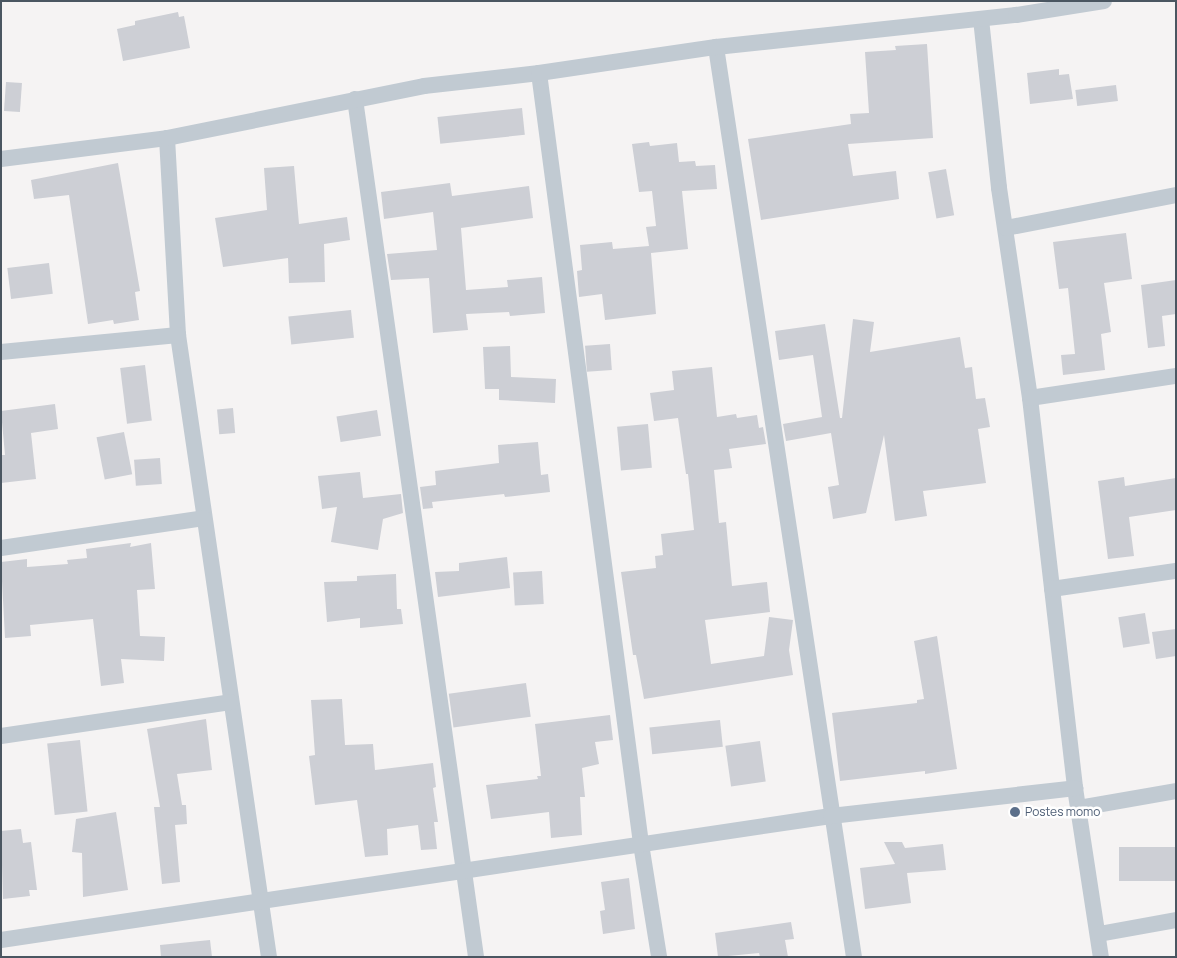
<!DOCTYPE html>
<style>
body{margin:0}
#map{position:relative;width:1177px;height:958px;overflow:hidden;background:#f5f3f3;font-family:Manrope,sans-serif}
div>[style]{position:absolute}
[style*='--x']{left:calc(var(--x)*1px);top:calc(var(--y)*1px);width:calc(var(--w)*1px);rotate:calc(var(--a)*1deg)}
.building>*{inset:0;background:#cdcfd5;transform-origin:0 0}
.minor>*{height:16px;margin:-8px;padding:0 8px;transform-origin:8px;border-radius:8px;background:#c1cad2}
.dots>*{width:14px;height:14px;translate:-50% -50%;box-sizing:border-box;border:2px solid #fff;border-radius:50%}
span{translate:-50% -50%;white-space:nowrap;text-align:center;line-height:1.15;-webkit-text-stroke:5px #fff;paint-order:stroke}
.service-label{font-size:12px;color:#4e5e75}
.left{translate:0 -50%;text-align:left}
.frame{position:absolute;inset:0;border:2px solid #4a5661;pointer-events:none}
</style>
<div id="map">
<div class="building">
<div style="clip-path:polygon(178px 12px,179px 17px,184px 16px,190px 48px,123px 61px,117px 29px,135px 25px,135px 21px)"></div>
<div style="clip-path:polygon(927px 44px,933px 138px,848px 144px,853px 176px,896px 171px,899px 199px,761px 220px,748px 139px,851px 124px,850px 114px,869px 113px,865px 52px,896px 50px,895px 46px)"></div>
<div style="clip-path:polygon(1059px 69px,1059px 75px,1069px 74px,1073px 99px,1030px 104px,1027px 73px)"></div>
<div style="left:6px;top:82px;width:16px;height:29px;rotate:4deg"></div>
<div style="left:1116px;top:85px;width:16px;height:41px;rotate:83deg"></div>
<div style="left:522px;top:108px;width:27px;height:85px;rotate:84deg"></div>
<div style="clip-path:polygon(649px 142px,650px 146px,677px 143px,679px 162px,695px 161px,696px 166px,715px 165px,717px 189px,682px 191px,688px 249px,651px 253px,656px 314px,605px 320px,602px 294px,579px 297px,577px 271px,582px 270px,580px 245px,612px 242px,613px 249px,649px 246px,646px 227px,656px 226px,652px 191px,639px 192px,632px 144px)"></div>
<div style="clip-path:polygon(118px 163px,140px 291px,135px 292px,139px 320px,114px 324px,113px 320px,88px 324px,69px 195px,34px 199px,31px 180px)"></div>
<div style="clip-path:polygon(294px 166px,299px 224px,347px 217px,350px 240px,324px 244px,325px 282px,289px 283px,288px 258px,223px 267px,215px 218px,267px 210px,264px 168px)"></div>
<div style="left:946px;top:169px;width:47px;height:18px;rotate:80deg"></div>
<div style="clip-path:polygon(450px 183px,452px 196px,529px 186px,533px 218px,461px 228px,466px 290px,508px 287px,507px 280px,542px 277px,545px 313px,510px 316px,509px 312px,466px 314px,468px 330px,433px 333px,429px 278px,391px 280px,387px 254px,437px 250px,433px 212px,384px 219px,381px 192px)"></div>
<div style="clip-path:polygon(1126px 233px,1132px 279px,1104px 283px,1111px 332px,1101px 334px,1105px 370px,1063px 375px,1061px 355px,1075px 354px,1068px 288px,1059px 289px,1053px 242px)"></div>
<div style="left:49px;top:263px;width:31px;height:42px;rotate:83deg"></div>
<div style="clip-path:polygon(1176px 280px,1176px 314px,1162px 316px,1165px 346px,1148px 348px,1141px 285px)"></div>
<div style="left:351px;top:310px;width:28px;height:63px;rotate:84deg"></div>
<div style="clip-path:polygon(853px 319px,874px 322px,870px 352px,960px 337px,965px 368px,972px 367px,976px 399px,985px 398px,990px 427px,978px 429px,986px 483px,923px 491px,927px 516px,895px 521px,884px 435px,866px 513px,833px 519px,828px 487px,839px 485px,831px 433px,786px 441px,783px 424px,822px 417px,813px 355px,779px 360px,775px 331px,825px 324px,840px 418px,842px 418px)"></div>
<div style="left:610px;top:344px;width:26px;height:25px;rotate:86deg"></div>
<div style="clip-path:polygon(510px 346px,511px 377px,556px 379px,555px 403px,499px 400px,499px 389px,485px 389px,483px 347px)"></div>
<div style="left:145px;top:365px;width:56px;height:25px;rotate:83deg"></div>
<div style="clip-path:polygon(712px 367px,717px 417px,736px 414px,737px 418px,757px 415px,759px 428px,763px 427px,766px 444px,729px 449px,732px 468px,714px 470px,719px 523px,726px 522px,732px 586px,767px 582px,770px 612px,705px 620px,711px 664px,764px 656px,769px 617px,793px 620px,789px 650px,793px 675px,644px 699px,636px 655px,633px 655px,621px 572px,656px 568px,655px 556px,663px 555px,661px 534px,694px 530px,688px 474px,686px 474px,678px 418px,654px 421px,650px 393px,674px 390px,672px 371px)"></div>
<div style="clip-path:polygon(55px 404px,58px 429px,31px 433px,36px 479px,1px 483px,1px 455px,5px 455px,1px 411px)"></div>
<div style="left:233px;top:408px;width:25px;height:16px;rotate:85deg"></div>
<div style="left:377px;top:410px;width:26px;height:41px;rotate:81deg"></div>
<div style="left:648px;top:424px;width:44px;height:31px;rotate:85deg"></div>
<div style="left:124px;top:432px;width:43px;height:28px;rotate:79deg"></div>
<div style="clip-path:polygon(538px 442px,541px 475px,548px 474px,550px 492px,505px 497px,504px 494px,432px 502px,433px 508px,423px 509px,420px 487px,436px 485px,435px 471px,499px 463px,498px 445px)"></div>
<div style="left:160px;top:458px;width:26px;height:26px;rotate:86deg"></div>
<div style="clip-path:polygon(360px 472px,363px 498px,401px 494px,403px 513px,383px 519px,378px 550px,331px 542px,337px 507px,322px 509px,318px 476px)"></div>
<div style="clip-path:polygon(1124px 477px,1125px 486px,1176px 478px,1176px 510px,1129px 517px,1134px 556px,1108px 559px,1098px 481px)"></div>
<div style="clip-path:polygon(131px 543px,130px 547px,151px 543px,155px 589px,137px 590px,140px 636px,165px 637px,164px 661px,121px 659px,124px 683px,101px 686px,93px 619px,30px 625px,31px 636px,5px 638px,1px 562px,27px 559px,27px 567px,68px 564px,67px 560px,87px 558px,86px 549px)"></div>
<div style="clip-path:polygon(507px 557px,510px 588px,438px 597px,435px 572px,459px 571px,459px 563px)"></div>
<div style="left:542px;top:571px;width:33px;height:29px;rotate:87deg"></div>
<div style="clip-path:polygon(396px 574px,397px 609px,401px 609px,403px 624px,360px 628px,360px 618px,327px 622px,324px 582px,357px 581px,357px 576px)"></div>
<div style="left:1145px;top:613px;width:31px;height:27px;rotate:81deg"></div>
<div style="clip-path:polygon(1176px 629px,1176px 656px,1156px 659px,1152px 632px)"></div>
<div style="clip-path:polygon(937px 636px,957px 769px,925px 774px,925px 771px,840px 781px,832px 713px,917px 703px,917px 700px,924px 699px,914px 641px)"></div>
<div style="left:526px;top:683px;width:34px;height:78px;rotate:82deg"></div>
<div style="clip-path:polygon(342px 699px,345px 745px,373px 744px,375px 770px,433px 763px,436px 787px,433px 788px,438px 822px,434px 822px,437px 849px,421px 850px,418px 825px,387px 829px,388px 855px,365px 857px,357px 800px,315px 805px,309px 756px,315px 755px,311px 700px)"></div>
<div style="clip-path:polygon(610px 715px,613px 740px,595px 742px,599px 764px,582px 768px,585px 797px,580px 797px,582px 835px,551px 838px,549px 812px,491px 819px,486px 785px,538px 779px,537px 776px,541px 776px,535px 724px)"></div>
<div style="clip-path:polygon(206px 719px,212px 770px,177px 774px,182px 805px,186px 805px,187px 824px,175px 825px,180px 882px,162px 884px,154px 807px,160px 807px,147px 729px)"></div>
<div style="left:720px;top:720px;width:27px;height:71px;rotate:84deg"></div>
<div style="left:80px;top:740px;width:72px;height:33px;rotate:84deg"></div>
<div style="left:760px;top:741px;width:41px;height:35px;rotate:82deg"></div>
<div style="clip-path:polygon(116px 812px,128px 890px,83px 897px,82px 853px,72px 852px,76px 819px)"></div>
<div style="clip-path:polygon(21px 829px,23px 843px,31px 842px,37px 890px,29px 890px,30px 896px,3px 899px,1px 831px)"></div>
<div style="clip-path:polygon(884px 842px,902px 842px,905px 848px,943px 844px,946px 870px,907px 873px,911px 903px,865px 909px,860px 868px,895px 864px)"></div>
<div style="left:1176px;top:847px;width:34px;height:57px;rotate:90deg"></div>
<div style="clip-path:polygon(629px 878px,635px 929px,603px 934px,600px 911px,605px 910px,601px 882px)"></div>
<div style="clip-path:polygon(791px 922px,794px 939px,785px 940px,788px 957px,760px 957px,759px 953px,718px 957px,715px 933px)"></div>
<div style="clip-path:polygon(210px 940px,212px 957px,161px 957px,160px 945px)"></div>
</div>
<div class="minor">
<div style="--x:981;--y:19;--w:170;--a:83.9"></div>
<div style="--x:999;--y:188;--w:212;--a:81.6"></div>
<div style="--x:1030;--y:398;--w:393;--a:83.4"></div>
<div style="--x:1075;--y:788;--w:171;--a:81.3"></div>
<div style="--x:716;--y:47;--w:920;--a:81.38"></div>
<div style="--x:539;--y:73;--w:778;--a:82.46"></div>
<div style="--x:641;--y:844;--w:114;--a:80.9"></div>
<div style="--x:355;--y:99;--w:866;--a:81.97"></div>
<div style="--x:167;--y:138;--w:197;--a:86.8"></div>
<div style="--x:178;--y:335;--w:629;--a:81.68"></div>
<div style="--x:1;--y:159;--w:167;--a:-7.2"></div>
<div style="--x:167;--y:138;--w:262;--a:-11.4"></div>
<div style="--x:424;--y:86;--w:116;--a:-6.4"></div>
<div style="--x:539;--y:73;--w:179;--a:-8.4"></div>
<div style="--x:716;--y:47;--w:302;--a:-6.1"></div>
<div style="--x:1016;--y:15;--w:89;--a:-9"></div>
<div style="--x:1006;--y:228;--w:173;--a:-11"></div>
<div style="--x:1;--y:352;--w:178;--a:-5.5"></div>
<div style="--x:1030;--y:398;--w:148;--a:-8.6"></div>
<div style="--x:1;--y:548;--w:205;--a:-8.4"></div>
<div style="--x:1052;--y:589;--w:125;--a:-8.3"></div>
<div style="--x:1;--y:736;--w:232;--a:-8.4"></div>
<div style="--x:1079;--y:808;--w:98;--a:-9.9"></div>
<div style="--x:1099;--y:934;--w:78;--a:-10.3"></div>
<div style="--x:1;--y:940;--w:839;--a:-8.5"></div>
<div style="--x:831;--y:816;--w:246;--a:-6.5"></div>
</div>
<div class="dots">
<div style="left:1015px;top:812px;background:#5c6f8a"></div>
</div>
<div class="service-label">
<span class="left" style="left:1025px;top:812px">Postes momo</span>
</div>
<div class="frame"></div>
</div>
